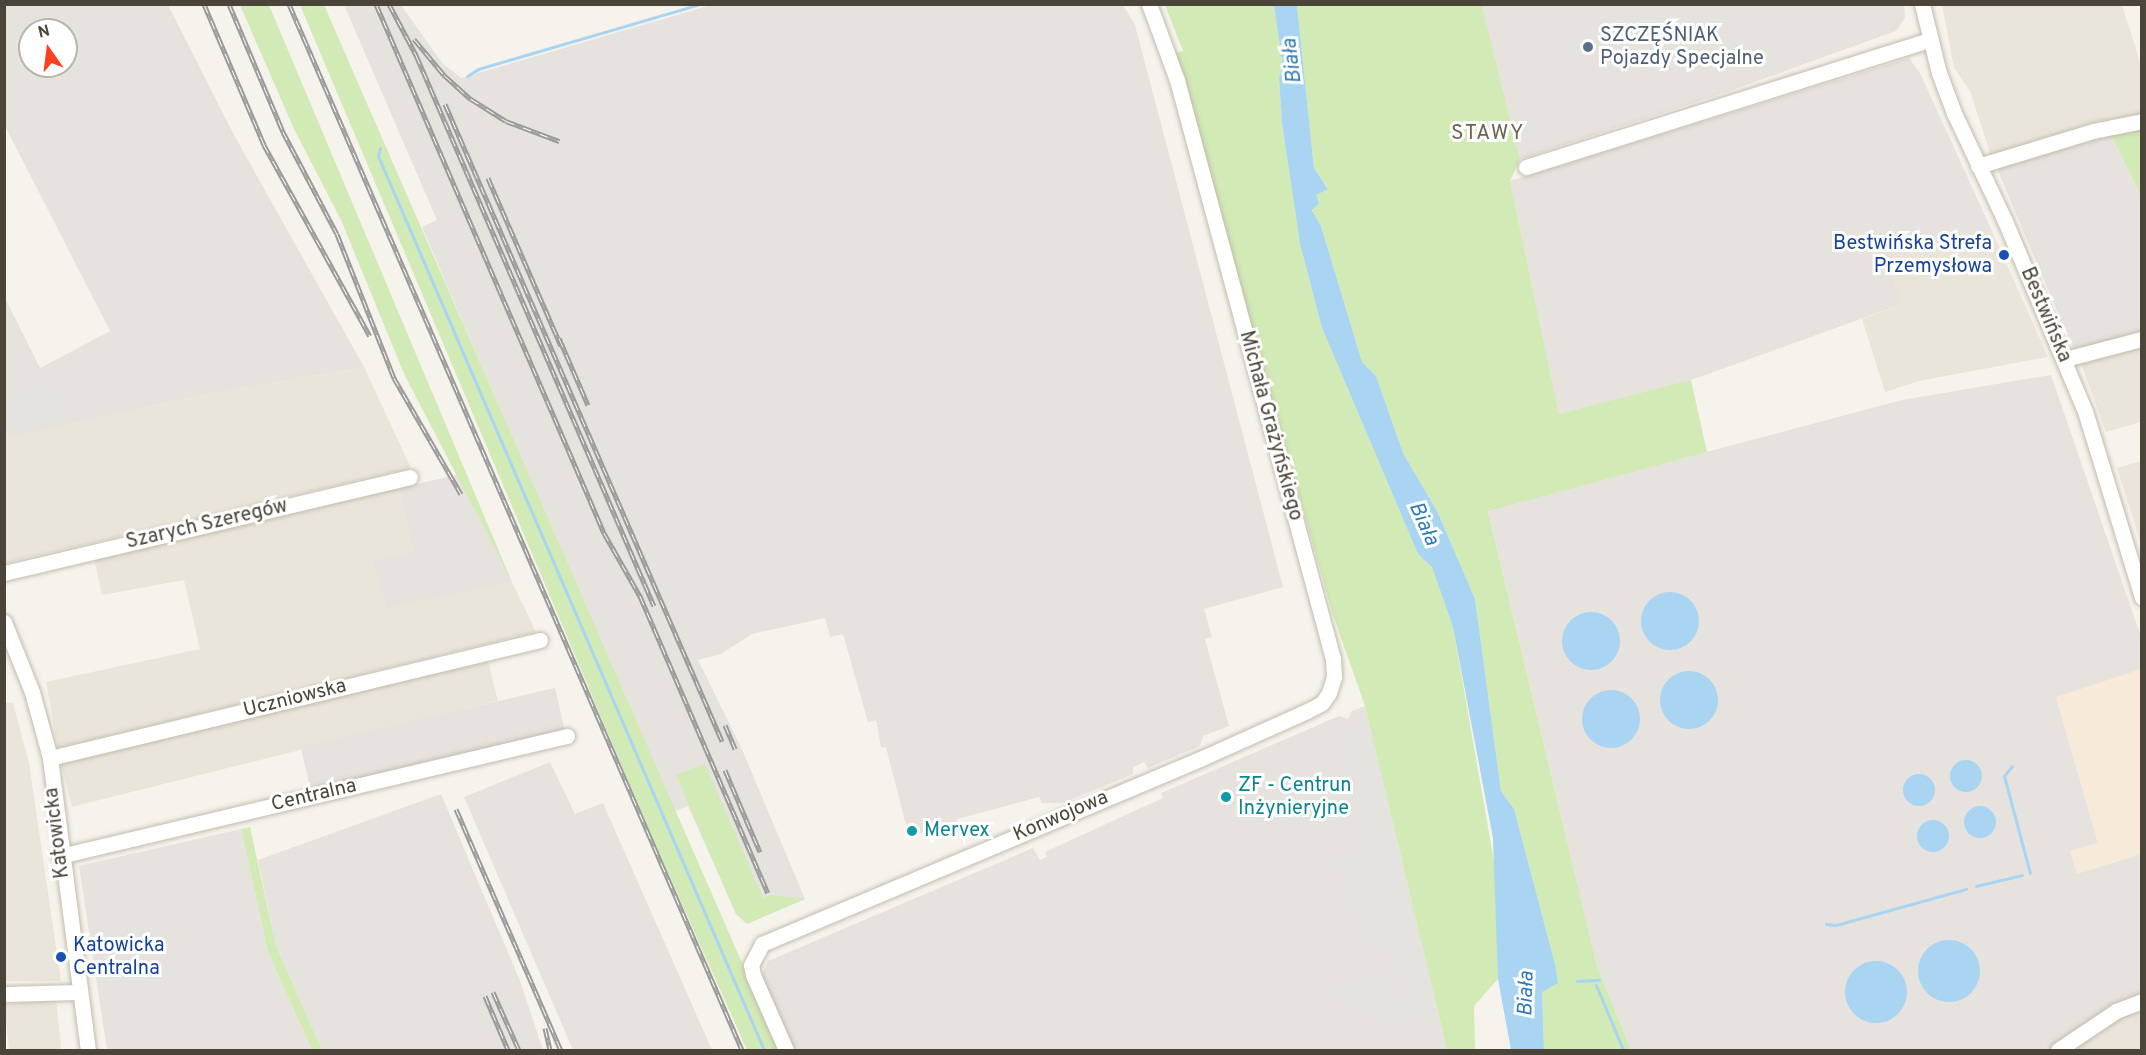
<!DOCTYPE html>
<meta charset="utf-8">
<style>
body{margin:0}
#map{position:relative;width:2146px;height:1055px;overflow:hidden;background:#f6f3ec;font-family:Overpass,sans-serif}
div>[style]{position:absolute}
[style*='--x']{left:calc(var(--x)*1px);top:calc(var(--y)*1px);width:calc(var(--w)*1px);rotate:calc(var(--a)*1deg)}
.residential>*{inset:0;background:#eae5da;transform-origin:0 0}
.commercial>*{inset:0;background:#f7ead8}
.industrial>*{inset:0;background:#e6e2dd;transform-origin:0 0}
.green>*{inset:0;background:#d2eab5}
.parking>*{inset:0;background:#e5e3e0}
.water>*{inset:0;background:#a9d4f2}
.round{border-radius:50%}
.stream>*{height:3px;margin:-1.5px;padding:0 1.5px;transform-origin:1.5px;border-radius:1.5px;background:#a9d4f2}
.roads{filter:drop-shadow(0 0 2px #c2bbae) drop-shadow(0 0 2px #c2bbae)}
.minor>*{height:15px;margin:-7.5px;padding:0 7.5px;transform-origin:7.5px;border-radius:7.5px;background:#fff}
.rail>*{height:5px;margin-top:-2.5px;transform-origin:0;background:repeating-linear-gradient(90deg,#fff 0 9px,#9a9a9a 0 18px);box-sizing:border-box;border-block:2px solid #9a9a9a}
.dots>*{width:16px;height:16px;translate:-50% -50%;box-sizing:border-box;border:3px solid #fff;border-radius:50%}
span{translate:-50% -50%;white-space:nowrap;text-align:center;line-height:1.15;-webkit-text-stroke:6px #fff;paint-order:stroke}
.service-label{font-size:20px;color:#4e5e75}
.left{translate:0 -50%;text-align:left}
.transit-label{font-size:20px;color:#164399}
.right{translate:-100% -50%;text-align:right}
.street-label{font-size:20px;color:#4b4439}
.culture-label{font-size:20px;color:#0d838f}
.water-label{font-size:21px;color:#2e7ab2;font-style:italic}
.neighbourhood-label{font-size:21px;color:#6e6250;letter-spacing:1.5px}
.frame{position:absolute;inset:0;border:6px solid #4b4439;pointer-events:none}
.north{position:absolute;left:18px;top:18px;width:60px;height:60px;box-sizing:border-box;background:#fff;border:2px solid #b7b4b0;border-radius:50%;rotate:346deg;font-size:16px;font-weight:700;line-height:24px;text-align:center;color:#4b4439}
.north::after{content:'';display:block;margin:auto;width:21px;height:27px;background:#fc3f1d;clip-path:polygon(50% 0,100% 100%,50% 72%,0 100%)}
</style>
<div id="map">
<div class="residential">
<div style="clip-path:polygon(1942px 5px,2122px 5px,2141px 65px,2141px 114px,2090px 123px,1991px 156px,1970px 91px,1954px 68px)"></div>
<div style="clip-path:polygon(1992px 231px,2048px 357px,1919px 381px,1885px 392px,1862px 319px,1902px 304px,1887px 259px)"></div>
<div style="clip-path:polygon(2141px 345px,2141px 422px,2106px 432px,2080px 361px)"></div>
<div style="clip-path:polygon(364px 367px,411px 468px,5px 563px,4px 439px,192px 397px)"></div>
<div style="clip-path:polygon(2141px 461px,2142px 461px,2141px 544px,2117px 468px)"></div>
<div style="clip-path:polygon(399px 488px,413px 553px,387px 607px,512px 582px,536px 632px,58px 748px,46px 682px,200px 649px,184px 580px,102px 595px,94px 559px)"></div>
<div style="left:487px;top:657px;width:45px;height:439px;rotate:76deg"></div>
<div style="clip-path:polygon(5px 703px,13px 703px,29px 763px,61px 981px,5px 981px)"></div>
<div style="left:56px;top:999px;width:51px;height:52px;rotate:84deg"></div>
<div style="clip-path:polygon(2141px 1009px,2141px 1050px,2071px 1050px,2128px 1012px)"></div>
</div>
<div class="commercial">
<div style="clip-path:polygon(2141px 669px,2141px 854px,2077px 875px,2070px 851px,2098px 843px,2056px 696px)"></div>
</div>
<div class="industrial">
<div style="clip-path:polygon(1904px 4px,1905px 18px,1896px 31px,1727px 92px,1520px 159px,1482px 5px)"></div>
<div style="clip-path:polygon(evenodd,5px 5px,168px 5px,234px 135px,364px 367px,192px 397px,5px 439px,4px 296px,40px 368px,110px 331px,5px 126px,5px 5px,30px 30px,66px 30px,66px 66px,30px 66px,30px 30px)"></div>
<div style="clip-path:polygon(344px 5px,401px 5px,443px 64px,461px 78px,711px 5px,1123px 5px,1135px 25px,1283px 587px,1204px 609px,1212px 637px,1205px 639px,1229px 726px,1203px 736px,1200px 746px,1148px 768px,1144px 762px,1133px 767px,1133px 774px,1063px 803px,1042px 803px,1039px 797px,957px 819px,955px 824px,909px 837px,886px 747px,881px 748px,876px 720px,868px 722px,843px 634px,830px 637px,825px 618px,752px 634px,721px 654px,698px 660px,741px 747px,805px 899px,747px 923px,736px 914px,688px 806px,673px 812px,422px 227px,437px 220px)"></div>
<div style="clip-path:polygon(1909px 58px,1920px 73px,1992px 231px,1887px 259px,1902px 304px,1672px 387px,1559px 414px,1510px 181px)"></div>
<div style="clip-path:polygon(2110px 133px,2141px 196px,2141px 333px,2074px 351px,1996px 166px)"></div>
<div style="clip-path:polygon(2051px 375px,2141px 637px,2141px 669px,2056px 697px,2098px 843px,2070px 851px,2077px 874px,2141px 854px,2141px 997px,2121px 1001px,2049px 1050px,1631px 1050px,1597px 966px,1488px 510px,1902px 400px)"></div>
<div style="clip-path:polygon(457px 475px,512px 582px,387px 608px,373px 560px,413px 553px,399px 488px)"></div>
<div style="left:555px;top:688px;width:44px;height:261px;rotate:77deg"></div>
<div style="clip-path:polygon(1365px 706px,1447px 1050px,794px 1050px,762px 976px,768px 961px,1033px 848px,1040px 860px,1047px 857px,1045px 852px,1163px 798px,1161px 793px,1339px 716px,1348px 719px,1352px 711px)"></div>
<div style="clip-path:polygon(550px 762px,575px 814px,603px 803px,712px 1050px,573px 1050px,464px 797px)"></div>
<div style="clip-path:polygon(441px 794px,520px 981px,543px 1050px,322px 1050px,276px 946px,258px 860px)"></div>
<div style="clip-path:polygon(241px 829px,268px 952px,312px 1050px,107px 1050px,79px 866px)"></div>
</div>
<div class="green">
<div style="clip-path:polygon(240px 5px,269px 5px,512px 582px,405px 376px,341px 220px,294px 129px)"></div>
<div style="clip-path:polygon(300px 5px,324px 5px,780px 1050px,747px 1050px,645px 821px)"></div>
<div style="clip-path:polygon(1165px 5px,1274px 5px,1283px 68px,1279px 77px,1282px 123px,1300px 244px,1322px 328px,1418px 554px,1432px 566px,1453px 627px,1496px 873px,1498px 979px,1474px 1006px,1475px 1050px,1447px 1050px,1365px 706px,1332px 612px,1174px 53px,1183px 51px)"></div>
<div style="clip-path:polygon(1297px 5px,1482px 5px,1520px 159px,1510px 181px,1559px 414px,1691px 380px,1707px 452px,1488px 511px,1597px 966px,1631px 1050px,1544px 1050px,1542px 992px,1555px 964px,1514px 809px,1501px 791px,1475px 599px,1438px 513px,1403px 453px,1376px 376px,1362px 362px,1321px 226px,1312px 209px,1316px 195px,1328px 188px,1314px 168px)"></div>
<div style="clip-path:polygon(2141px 127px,2141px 196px,2110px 133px)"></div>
<div style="clip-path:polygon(705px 764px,763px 898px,771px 895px,805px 899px,747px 924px,736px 914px,676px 775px)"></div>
<div style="clip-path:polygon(250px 827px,276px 946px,322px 1050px,312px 1050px,268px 952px,241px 829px)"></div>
</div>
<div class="parking">
<div style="clip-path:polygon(44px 381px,63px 417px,5px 432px,5px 401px)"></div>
<div style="clip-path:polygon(1367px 721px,1435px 1009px,1391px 1024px,1368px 1012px,1365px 1005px,1354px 1009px,1351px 1003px,1343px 1006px,1336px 990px,1379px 971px,1382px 978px,1389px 976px,1395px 992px,1389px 994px,1393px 1002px,1404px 1002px,1412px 996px,1414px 988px,1414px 980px,1407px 982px,1397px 943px,1404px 939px,1381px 861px,1369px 869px,1400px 938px,1377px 955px,1336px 861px,1352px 855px,1356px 862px,1374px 843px,1348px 745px,1355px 724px)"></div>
</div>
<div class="water">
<div style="clip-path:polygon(1274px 5px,1297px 5px,1314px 168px,1328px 189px,1316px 195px,1319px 203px,1312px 210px,1321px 226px,1362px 362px,1376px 376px,1403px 453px,1438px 513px,1475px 599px,1501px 791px,1514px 809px,1555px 964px,1558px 983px,1542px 992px,1544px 1050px,1511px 1050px,1498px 979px,1493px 838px,1453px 627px,1432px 567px,1418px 554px,1322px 328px,1300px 244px,1282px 123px,1279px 77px,1283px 68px)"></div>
<div class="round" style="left:1641px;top:592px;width:58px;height:58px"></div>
<div class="round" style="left:1562px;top:612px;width:58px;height:58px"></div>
<div class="round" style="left:1660px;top:671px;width:58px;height:58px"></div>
<div class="round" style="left:1582px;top:690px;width:58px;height:58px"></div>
<div class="round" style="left:1950px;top:760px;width:32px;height:32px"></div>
<div class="round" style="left:1903px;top:774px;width:32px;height:32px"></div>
<div class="round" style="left:1964px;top:806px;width:32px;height:32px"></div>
<div class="round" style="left:1917px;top:820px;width:32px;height:32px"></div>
<div class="round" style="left:1918px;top:940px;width:62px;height:62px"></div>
<div class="round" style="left:1845px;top:961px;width:62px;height:62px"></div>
</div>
<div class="stream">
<div style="--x:467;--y:76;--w:13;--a:-32"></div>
<div style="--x:478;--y:69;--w:231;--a:-16.3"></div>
<div style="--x:380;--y:148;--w:8;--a:104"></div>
<div style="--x:378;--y:156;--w:974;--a:66.65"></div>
<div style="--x:2012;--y:766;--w:13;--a:129"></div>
<div style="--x:2004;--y:776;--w:100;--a:75"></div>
<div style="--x:1976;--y:886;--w:47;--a:-13.4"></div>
<div style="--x:1826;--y:924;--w:10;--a:6"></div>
<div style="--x:1836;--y:925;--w:135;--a:-15.5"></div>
<div style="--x:1577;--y:981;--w:22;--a:-3"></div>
<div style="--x:1596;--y:985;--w:70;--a:67.4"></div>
</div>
<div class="roads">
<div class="minor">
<div style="--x:1922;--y:4;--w:71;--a:76.2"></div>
<div style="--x:1939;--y:73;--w:43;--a:69.4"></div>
<div style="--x:1954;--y:113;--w:119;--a:64.7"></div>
<div style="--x:2005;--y:221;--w:206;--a:67.2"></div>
<div style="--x:2085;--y:411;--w:195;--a:73"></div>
<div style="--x:1978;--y:166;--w:120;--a:-16.9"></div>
<div style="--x:2093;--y:131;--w:50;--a:-11.5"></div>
<div style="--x:1526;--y:167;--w:423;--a:-17.5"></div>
<div style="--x:2065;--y:359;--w:80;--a:-14.6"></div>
<div style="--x:4;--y:573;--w:417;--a:-13.3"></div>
<div style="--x:4;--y:622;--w:75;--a:68.2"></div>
<div style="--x:32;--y:692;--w:68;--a:74.7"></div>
<div style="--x:50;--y:758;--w:294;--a:82.6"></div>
<div style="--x:50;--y:758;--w:504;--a:-13.54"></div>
<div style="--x:60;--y:856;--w:521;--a:-13.32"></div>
<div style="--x:4;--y:994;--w:75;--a:-1.5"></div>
<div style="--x:786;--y:1050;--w:82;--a:-113.7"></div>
<div style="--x:753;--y:975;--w:10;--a:-101"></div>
<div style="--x:751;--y:965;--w:24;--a:-62"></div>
<div style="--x:762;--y:944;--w:475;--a:-22.9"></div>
<div style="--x:1200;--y:759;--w:117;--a:-24.2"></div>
<div style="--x:1307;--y:711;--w:17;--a:-28"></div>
<div style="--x:1322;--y:703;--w:12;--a:-55"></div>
<div style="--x:1329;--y:693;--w:17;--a:-73"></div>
<div style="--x:1334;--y:677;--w:18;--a:-93"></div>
<div style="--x:1333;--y:659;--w:600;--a:-105.08"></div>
<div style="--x:1177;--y:80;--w:81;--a:-110.2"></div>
<div style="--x:2058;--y:1050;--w:70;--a:-33.9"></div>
<div style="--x:2116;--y:1011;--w:28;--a:-21"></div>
</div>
</div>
<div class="rail">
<div style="--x:204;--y:4;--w:153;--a:66.9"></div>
<div style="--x:264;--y:145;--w:218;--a:61"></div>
<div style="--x:229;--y:4;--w:139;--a:67.1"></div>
<div style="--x:283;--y:132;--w:115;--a:62.1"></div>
<div style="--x:337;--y:234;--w:155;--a:68.4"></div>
<div style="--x:394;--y:378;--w:134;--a:60"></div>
<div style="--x:289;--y:4;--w:1140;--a:66.58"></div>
<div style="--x:376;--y:4;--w:576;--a:66.68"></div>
<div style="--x:604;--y:533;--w:73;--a:60.3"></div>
<div style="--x:640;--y:596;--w:323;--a:66.7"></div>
<div style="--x:389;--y:4;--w:58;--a:62.1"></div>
<div style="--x:416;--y:55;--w:600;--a:66.64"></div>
<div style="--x:414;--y:39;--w:47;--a:50.2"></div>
<div style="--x:444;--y:75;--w:36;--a:42"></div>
<div style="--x:471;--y:99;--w:41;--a:32.2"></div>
<div style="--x:506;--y:121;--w:57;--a:20.7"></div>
<div style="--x:445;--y:104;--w:695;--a:66.5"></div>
<div style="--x:488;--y:178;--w:183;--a:66.5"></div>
<div style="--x:559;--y:338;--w:73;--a:66.6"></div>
<div style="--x:725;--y:725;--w:26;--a:67"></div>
<div style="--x:725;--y:770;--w:89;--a:66.9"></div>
<div style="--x:456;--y:809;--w:263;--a:66.5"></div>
<div style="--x:493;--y:992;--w:64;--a:65.9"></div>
<div style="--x:485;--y:996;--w:59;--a:66.9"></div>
<div style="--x:545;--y:1028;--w:23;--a:77"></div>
</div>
<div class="dots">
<div style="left:1588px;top:47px;background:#5c6f8a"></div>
<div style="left:2004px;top:255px;background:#1a4fb4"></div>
<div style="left:1226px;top:797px;background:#0f9aa8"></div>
<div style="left:912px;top:831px;background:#0f9aa8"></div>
<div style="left:61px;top:957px;background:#1a4fb4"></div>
</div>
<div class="service-label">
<span class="left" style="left:1600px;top:48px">SZCZĘŚNIAK<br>Pojazdy Specjalne</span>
</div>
<div class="transit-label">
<span class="right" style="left:1992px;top:256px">Bestwińska Strefa<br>Przemysłowa</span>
<span class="left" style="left:73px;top:958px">Katowicka<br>Centralna</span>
</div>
<div class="street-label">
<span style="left:2045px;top:315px;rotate:67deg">Bestwińska</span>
<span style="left:1270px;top:426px;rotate:75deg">Michała Grażyńskiego</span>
<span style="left:207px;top:525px;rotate:-13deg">Szarych Szeregów</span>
<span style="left:295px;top:699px;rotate:-14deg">Uczniowska</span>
<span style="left:314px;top:796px;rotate:-13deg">Centralna</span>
<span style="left:1061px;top:817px;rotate:-23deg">Konwojowa</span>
<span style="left:58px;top:833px;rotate:-97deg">Katowicka</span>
</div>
<div class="culture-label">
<span class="left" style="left:1238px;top:798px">ZF - Centrun<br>Inżynieryjne</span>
<span class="left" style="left:924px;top:831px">Mervex</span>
</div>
<div class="water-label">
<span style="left:1293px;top:61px;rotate:-97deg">Biała</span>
<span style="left:1423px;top:524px;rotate:66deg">Biała</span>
<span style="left:1527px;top:994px;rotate:-88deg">Biała</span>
</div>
<div class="neighbourhood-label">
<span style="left:1488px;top:134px">STAWY</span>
</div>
<div class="frame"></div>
<div class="north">N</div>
</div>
